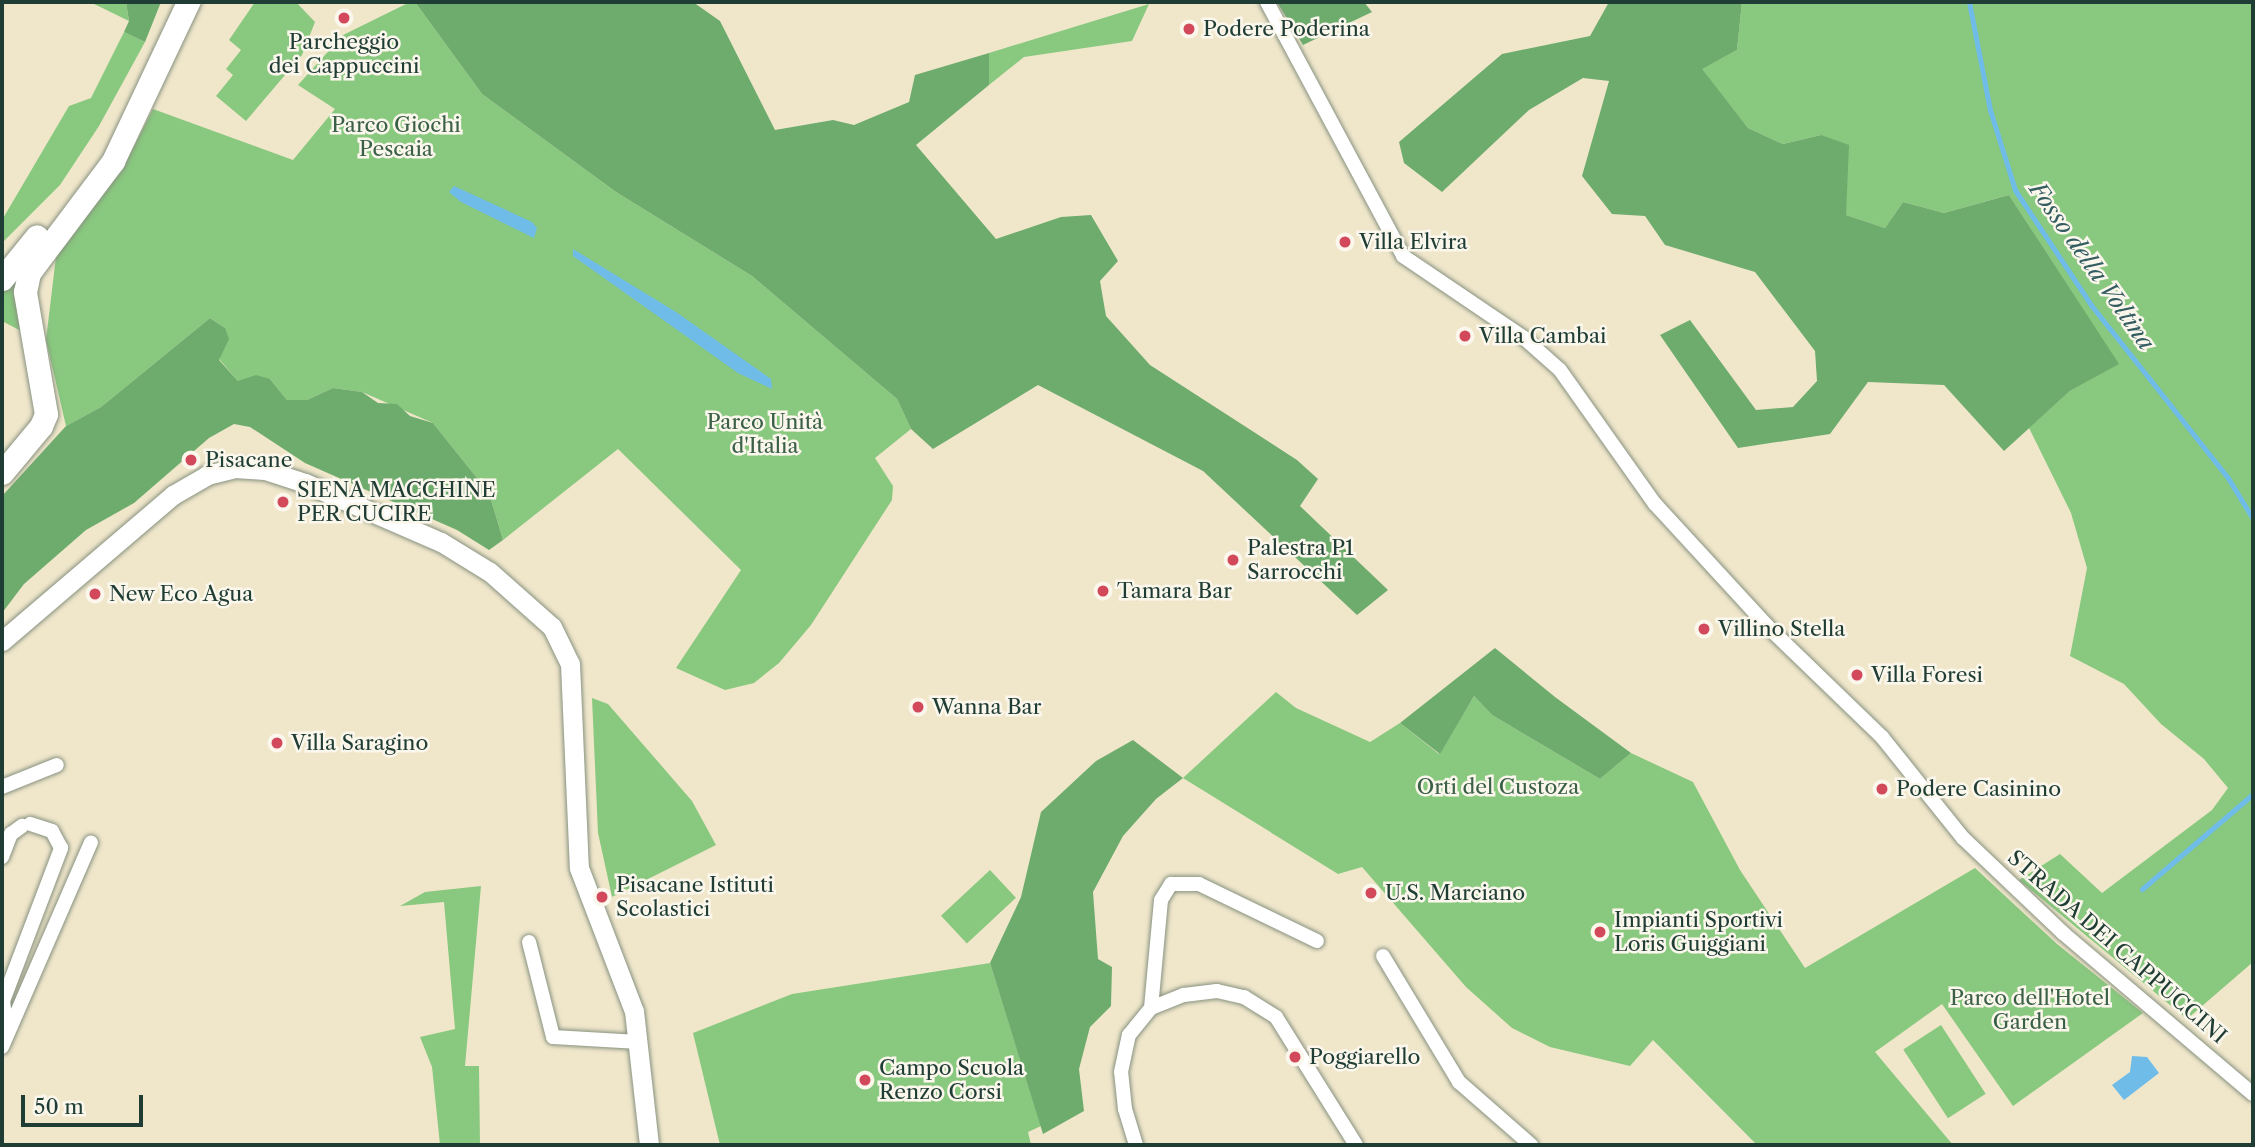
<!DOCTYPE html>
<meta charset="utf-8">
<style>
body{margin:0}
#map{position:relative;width:2255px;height:1147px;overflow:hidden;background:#f0e7cb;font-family:"Libre Caslon Text",serif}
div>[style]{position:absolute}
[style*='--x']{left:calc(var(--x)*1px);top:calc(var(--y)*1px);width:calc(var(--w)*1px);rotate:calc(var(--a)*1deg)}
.green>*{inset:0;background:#89c87f;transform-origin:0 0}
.forest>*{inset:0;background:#6eac6e}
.water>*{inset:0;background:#6fbce9}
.stream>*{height:5px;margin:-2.5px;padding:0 2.5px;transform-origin:2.5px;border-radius:2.5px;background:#6fbce9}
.roads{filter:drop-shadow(0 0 2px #889280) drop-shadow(0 0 2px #889280)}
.minor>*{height:14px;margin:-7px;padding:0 7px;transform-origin:7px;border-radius:7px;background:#fff}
.tertiary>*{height:19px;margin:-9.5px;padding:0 9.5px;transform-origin:9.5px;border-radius:9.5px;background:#fff}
.primary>*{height:23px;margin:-11.5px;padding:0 11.5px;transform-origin:11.5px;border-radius:11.5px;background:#fff}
.dots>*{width:19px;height:19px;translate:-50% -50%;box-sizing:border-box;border:4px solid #fbf7ec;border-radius:50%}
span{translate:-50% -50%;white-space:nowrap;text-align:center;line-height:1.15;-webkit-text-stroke:5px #fbf7ec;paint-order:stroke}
.poi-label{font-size:21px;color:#1f3d34}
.left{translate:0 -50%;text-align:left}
.park-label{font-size:21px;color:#3a6047}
.street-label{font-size:21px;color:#1f3d34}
.water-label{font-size:23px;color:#335d61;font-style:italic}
.frame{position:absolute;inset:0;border:4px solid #1f3d34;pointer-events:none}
.scale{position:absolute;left:21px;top:1095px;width:122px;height:32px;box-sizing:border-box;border:4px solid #1f3d34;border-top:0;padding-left:9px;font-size:21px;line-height:24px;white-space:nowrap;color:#1f3d34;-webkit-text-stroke:5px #fbf7ec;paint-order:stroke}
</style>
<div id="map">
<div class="green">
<div style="clip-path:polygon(90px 2px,126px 2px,129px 21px)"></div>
<div style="clip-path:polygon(255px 2px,296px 2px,315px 22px,302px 55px,246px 121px,216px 96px,233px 75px,226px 69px,241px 50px,229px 40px)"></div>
<div style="clip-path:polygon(410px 2px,415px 2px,482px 94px,616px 192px,752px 276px,897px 399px,911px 429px,875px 458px,893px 486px,892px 500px,811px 625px,779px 663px,754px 683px,725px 690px,676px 668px,741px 570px,618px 449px,503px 540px,489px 493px,433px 423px,362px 392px,333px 388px,307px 400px,287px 400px,270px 379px,238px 381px,219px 359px,225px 328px,210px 318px,101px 407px,66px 426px,46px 340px,57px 248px,121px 172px,153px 109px,293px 160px,335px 109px,298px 85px,343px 35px)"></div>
<div style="clip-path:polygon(1742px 2px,2253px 2px,2253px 962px,2187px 1019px,2019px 880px,2060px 854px,2102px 893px,2212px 810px,2228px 788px,2204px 759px,2161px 724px,2124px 684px,2070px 656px,2087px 568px,2071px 513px,2029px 428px,2070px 391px,2118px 364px,2009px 195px,1944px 213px,1903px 202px,1885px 228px,1846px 215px,1821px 135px,1783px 144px,1748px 128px,1701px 69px,1737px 50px)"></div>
<div style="clip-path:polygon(1149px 4px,1132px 41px,1024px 57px,989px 85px,989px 53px)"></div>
<div style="clip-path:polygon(124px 32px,145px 42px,99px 126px,60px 185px,2px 243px,2px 220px,69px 106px,91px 98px)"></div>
<div style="clip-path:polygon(26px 264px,23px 332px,2px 321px,2px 293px)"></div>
<div style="clip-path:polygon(1276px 692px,1296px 708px,1370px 742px,1400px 723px,1439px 754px,1474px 696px,1492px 715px,1600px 779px,1631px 753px,1693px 782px,1740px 870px,1805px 968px,1975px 868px,2057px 944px,2143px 1013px,2013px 1106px,1942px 1004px,1875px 1052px,1953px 1145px,1757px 1145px,1653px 1040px,1630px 1066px,1550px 1047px,1512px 1028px,1466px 987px,1362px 867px,1338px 874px,1183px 778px)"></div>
<div style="clip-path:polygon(592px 698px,608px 704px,692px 801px,716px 845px,612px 897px,598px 833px)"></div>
<div style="left:990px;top:870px;width:38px;height:67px;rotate:47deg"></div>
<div style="clip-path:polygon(481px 886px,465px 1066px,479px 1066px,480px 1145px,440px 1145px,432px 1067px,420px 1037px,455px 1029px,444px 902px,400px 906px,425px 892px)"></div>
<div style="clip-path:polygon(990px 963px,1041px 1126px,1028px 1132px,1031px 1145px,720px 1145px,693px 1033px,792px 994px)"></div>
<div style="left:1941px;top:1025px;width:82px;height:45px;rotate:57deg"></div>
</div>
<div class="forest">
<div style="clip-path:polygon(126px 2px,161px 2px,145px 42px,124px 32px,129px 21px)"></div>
<div style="clip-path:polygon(415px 2px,693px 2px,720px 21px,775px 130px,833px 120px,854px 125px,909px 102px,915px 75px,989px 53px,989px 85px,916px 145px,996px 239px,1061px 217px,1091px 215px,1118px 261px,1100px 281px,1106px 316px,1150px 365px,1297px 460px,1318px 479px,1300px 506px,1388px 590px,1357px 615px,1203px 471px,1038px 385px,933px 449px,911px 429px,897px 399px,752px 276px,616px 192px,482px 94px)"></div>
<div style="clip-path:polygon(1277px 2px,1364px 2px,1372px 12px,1303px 45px)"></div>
<div style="clip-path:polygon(1609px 2px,1742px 2px,1737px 50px,1702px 69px,1748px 128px,1783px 144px,1821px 135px,1849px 145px,1846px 215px,1885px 228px,1903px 202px,1944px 213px,2009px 195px,2119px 364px,2070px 391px,2004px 451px,1944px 385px,1868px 382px,1830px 434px,1738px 448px,1660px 335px,1690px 320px,1756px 410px,1793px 407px,1817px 381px,1815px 351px,1755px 272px,1665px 245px,1645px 216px,1612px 214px,1582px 176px,1609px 81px,1583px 78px,1529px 110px,1442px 192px,1404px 163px,1399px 142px,1502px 54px,1590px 36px)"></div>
<div style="clip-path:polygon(210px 318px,225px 328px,229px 339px,219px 360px,238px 381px,256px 375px,270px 379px,287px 400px,307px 400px,333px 388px,362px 392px,378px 403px,397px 404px,410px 416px,433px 423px,489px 493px,503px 540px,489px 550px,457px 530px,305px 463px,250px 427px,234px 424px,209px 438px,134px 503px,86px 530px,24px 584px,2px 613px,2px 496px,66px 426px,101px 407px)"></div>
<div style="clip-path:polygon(1495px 648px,1555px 697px,1631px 753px,1600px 779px,1492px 715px,1474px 696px,1440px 754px,1400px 723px)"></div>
<div style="clip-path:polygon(1133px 740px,1183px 778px,1156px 799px,1123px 836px,1093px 892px,1098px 959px,1112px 967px,1111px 1006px,1090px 1027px,1079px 1069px,1084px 1111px,1043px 1134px,990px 963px,1021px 897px,1041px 812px,1096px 761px)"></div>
</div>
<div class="water">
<div style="clip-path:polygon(454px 186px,532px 222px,537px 228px,534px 238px,461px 202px,449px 192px)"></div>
<div style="clip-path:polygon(573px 249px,676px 312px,771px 379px,772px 389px,738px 373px,573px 256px)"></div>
<div style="clip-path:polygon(2132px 1056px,2147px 1057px,2159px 1073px,2124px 1100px,2112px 1085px,2130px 1072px)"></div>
</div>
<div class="stream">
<div style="--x:1969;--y:2;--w:110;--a:79"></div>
<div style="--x:1990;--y:110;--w:84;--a:72.6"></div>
<div style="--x:2015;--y:190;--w:138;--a:56.5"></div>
<div style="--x:2091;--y:305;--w:221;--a:51.6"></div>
<div style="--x:2228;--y:478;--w:48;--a:58.6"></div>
<div style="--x:2142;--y:889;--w:146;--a:-40.6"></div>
</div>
<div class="roads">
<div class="minor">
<div style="--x:1267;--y:2;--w:288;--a:61.8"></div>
<div style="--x:1403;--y:256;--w:146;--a:34.1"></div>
<div style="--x:1524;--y:338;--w:48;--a:41.6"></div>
<div style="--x:1560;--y:370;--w:164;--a:54.7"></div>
<div style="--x:1655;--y:504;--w:166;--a:47.4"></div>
<div style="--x:1767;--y:626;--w:160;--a:44"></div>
<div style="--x:1882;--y:737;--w:129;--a:51.3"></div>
<div style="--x:1963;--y:838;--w:138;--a:43.5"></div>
<div style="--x:2063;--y:933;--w:249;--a:40.3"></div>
<div style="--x:2;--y:787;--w:59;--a:-21.8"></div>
<div style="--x:2;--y:857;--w:25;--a:-69"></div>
<div style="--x:11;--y:834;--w:14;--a:-36"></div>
<div style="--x:529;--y:942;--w:98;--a:75.8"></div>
<div style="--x:553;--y:1037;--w:86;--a:3.3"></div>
<div style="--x:1383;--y:956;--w:147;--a:58.9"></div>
<div style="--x:1459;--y:1082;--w:96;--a:41.2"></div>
<div style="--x:1151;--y:1008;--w:108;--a:-84.7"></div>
<div style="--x:1161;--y:900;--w:19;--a:-58"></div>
<div style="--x:1171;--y:884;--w:28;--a:0"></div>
<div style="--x:1199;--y:884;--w:131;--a:25.8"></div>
<div style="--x:7;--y:1033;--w:32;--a:-97"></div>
<div style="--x:3;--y:1001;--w:164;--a:-69.2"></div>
<div style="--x:61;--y:848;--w:19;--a:-118"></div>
<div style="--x:52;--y:831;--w:23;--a:-162"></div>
<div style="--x:2;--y:1047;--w:223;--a:-66.5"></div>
<div style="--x:1136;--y:1145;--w:38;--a:-107"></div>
<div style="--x:1125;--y:1109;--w:37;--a:-96"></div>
<div style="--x:1121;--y:1072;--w:38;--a:-78"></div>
<div style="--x:1129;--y:1035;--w:35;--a:-51"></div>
<div style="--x:1151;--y:1008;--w:35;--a:-22"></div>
<div style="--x:1184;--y:995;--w:33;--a:-7"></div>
<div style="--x:1217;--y:991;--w:28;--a:13"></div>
<div style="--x:1244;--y:997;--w:38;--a:32"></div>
<div style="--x:1276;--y:1017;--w:151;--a:58"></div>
</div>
<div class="tertiary">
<div style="--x:2;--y:641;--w:225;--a:-40.5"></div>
<div style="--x:173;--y:495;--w:39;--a:-30"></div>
<div style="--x:207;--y:475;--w:29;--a:-14"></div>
<div style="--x:235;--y:468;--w:30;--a:4"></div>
<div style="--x:265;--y:470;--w:42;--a:18"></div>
<div style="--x:305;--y:483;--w:148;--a:23.5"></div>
<div style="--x:441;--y:542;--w:57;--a:31.5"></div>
<div style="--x:490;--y:572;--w:83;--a:41.6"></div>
<div style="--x:552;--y:627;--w:41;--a:64.1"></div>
<div style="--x:570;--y:664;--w:204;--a:87.5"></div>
<div style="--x:579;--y:868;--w:153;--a:69"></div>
<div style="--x:634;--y:1011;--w:135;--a:83.6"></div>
</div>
<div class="primary">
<div style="--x:2;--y:279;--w:55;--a:-50.9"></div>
<div style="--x:2;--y:473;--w:61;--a:-50.3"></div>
<div style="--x:41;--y:426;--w:13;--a:-67"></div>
<div style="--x:46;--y:414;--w:124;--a:-99.8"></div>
<div style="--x:25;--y:292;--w:19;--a:-78"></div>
<div style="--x:29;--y:273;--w:140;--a:-53.1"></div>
<div style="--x:113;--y:161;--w:176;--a:-64.7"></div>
</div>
</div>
<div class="dots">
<div style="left:344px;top:18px;background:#d1495b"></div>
<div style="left:1189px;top:29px;background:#d1495b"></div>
<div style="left:1345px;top:242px;background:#d1495b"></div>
<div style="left:1465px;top:336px;background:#d1495b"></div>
<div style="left:191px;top:460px;background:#d1495b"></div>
<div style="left:283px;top:502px;background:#d1495b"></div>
<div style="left:1233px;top:560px;background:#d1495b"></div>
<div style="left:1103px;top:591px;background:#d1495b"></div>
<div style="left:95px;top:594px;background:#d1495b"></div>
<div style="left:1704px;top:629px;background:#d1495b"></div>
<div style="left:1857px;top:675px;background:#d1495b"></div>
<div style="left:918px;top:707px;background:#d1495b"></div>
<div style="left:277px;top:743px;background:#d1495b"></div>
<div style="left:1882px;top:789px;background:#d1495b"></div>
<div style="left:1371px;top:893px;background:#d1495b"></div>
<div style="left:602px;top:897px;background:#d1495b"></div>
<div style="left:1600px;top:932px;background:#d1495b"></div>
<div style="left:1295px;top:1057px;background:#d1495b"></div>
<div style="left:865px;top:1080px;background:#d1495b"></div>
</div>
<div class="poi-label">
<span class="left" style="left:1203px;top:29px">Podere Poderina</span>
<span style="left:344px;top:54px">Parcheggio<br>dei Cappuccini</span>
<span class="left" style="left:1359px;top:242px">Villa Elvira</span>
<span class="left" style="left:1479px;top:336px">Villa Cambai</span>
<span class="left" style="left:205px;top:460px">Pisacane</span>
<span class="left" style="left:297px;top:502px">SIENA MACCHINE<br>PER CUCIRE</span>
<span class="left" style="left:1247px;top:560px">Palestra P1<br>Sarrocchi</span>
<span class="left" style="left:1117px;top:591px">Tamara Bar</span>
<span class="left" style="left:109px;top:594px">New Eco Agua</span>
<span class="left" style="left:1718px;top:629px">Villino Stella</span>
<span class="left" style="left:1871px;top:675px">Villa Foresi</span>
<span class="left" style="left:932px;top:707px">Wanna Bar</span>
<span class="left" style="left:291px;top:743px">Villa Saragino</span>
<span class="left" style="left:1896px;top:789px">Podere Casinino</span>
<span class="left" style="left:616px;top:897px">Pisacane Istituti<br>Scolastici</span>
<span class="left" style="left:1385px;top:893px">U.S. Marciano</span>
<span class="left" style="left:1614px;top:932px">Impianti Sportivi<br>Loris Guiggiani</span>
<span class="left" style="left:1309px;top:1057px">Poggiarello</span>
<span class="left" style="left:879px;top:1080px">Campo Scuola<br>Renzo Corsi</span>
</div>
<div class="park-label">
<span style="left:396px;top:137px">Parco Giochi<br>Pescaia</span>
<span style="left:765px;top:434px">Parco Unità<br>d'Italia</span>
<span style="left:1498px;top:787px">Orti del Custoza</span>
<span style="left:2030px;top:1010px">Parco dell'Hotel<br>Garden</span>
</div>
<div class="street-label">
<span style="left:2117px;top:947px;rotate:41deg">STRADA DEI CAPPUCCINI</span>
</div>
<div class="water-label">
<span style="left:2092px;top:266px;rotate:55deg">Fosso della Voltina</span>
</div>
<div class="frame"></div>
<div class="scale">50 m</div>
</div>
